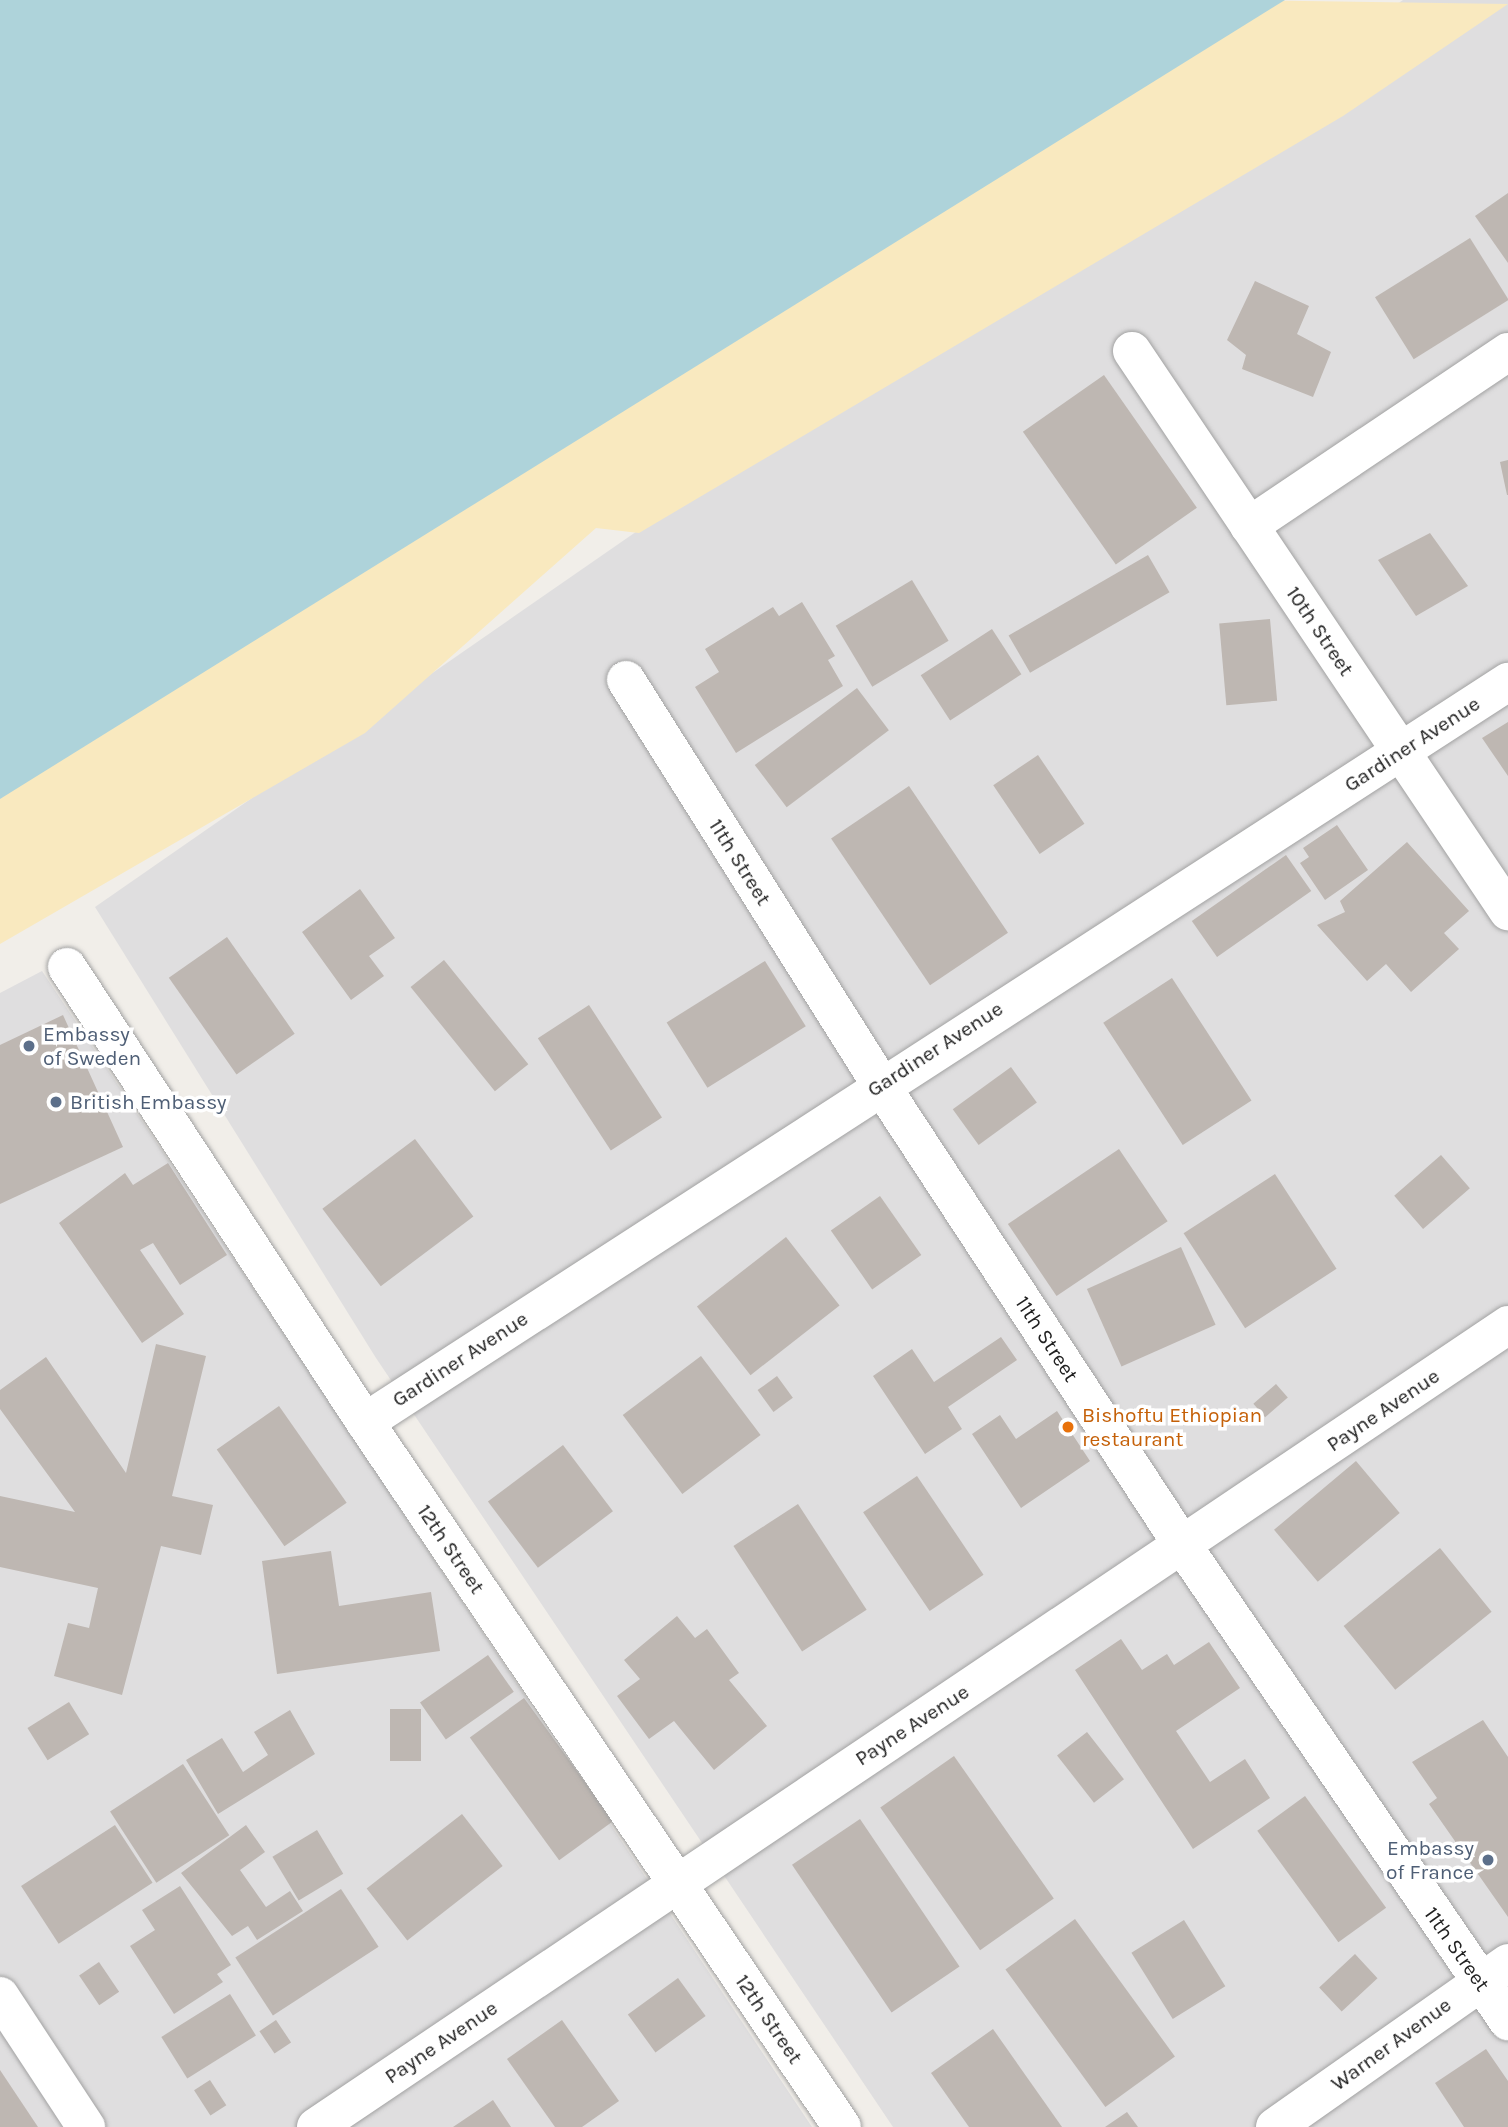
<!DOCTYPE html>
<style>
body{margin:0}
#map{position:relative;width:1508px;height:2127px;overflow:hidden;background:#f1eee9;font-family:Karla,sans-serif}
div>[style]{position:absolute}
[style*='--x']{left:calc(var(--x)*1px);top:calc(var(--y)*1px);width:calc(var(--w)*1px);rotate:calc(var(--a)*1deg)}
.residential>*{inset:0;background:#dfdedf}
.sand>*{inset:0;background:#f9e9bf}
.water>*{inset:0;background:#aed3da}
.building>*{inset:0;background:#beb7b2;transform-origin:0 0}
.roads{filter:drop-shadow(0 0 2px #a2a2a2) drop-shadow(0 0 2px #a2a2a2)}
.minor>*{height:38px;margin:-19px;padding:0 19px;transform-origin:19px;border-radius:19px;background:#fff}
.dots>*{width:19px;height:19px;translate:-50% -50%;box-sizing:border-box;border:4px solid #fff;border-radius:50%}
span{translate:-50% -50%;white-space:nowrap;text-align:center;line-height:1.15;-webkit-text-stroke:7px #fff;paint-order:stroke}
.street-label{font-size:21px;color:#212121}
.service-label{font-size:21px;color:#4e5e75}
.left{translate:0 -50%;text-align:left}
.right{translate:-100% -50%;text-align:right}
.food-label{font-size:21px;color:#c56008}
</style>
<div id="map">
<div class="residential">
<div style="clip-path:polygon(1403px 0,1508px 0,1508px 2127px,893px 2127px,376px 1358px,95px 907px)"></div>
<div style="clip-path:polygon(42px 971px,812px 2127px,0 2127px,0 993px)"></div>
</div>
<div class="sand">
<div style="clip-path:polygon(1237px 0,1508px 4px,1343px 116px,639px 533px,596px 528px,365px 733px,0 944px,0 781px)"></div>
</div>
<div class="water">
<div style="clip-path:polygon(0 0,1285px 0,0 799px)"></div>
</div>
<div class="building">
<div style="clip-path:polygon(1508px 193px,1508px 263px,1475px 216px)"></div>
<div style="left:1470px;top:238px;width:73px;height:112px;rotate:58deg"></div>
<div style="clip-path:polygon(1255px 281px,1309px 306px,1297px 334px,1331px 352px,1313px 397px,1242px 369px,1246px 355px,1227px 340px)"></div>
<div style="left:1104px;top:375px;width:162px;height:99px;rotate:55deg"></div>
<div style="clip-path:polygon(1508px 460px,1508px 495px,1507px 495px,1500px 462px)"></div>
<div style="clip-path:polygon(1430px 533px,1468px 586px,1416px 616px,1378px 560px)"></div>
<div style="left:1148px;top:555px;width:43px;height:161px;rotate:60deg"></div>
<div style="left:912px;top:580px;width:71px;height:89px;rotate:59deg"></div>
<div style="clip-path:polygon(802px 602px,835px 656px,828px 660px,843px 686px,736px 753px,695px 687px,719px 672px,705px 649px,773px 607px,779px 616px)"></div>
<div style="left:1270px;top:619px;width:82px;height:51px;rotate:85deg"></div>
<div style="left:992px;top:629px;width:54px;height:85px;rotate:57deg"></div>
<div style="left:857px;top:688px;width:53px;height:128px;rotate:53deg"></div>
<div style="clip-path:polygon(1508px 722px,1508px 776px,1482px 738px)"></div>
<div style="left:1038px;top:755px;width:83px;height:54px;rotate:56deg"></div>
<div style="left:909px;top:786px;width:177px;height:94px;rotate:56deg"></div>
<div style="clip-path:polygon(1337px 825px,1368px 870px,1325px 900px,1300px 863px,1309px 857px,1303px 848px)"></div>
<div style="clip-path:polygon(1407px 842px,1469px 911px,1444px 933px,1459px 949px,1411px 992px,1386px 964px,1367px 981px,1317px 925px,1345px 912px,1340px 901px)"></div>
<div style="left:1286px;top:855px;width:44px;height:115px;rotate:55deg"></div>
<div style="clip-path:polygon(360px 889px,395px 938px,369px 956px,384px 976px,351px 1000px,302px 932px)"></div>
<div style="left:227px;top:937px;width:118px;height:71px;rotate:55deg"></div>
<div style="left:444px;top:960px;width:134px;height:43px;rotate:51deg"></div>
<div style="left:765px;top:961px;width:77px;height:116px;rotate:58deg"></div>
<div style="left:1172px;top:978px;width:146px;height:82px;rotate:57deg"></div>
<div style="left:589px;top:1005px;width:134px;height:61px;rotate:57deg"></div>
<div style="clip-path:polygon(63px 1015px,123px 1147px,0 1204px,0 1045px)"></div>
<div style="left:1011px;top:1067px;width:44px;height:72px;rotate:54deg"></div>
<div style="left:415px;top:1139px;width:97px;height:116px;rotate:53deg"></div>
<div style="left:1119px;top:1149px;width:87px;height:134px;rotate:56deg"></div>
<div style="left:1441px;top:1155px;width:44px;height:62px;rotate:49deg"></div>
<div style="clip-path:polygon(168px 1163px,227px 1255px,180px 1285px,153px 1243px,140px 1250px,184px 1314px,142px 1343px,59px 1223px,125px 1173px,133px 1185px)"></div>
<div style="left:1275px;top:1174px;width:113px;height:109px;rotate:57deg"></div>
<div style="left:880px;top:1196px;width:72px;height:60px;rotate:55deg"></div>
<div style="left:786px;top:1237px;width:87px;height:113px;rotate:52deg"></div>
<div style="left:1181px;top:1247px;width:85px;height:103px;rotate:66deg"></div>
<div style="clip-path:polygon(1001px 1337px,1017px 1360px,948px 1407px,962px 1429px,925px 1454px,873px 1376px,912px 1349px,934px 1382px)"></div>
<div style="clip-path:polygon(156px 1344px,206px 1356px,172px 1496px,213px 1505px,201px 1555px,161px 1546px,122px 1695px,54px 1676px,68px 1623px,89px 1628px,98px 1588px,0 1567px,0 1496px,75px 1512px,0 1409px,0 1390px,46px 1357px,126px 1473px)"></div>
<div style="left:701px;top:1356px;width:99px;height:98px;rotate:53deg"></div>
<div style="left:777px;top:1376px;width:27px;height:24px;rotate:54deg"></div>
<div style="left:1276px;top:1384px;width:18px;height:30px;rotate:49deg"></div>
<div style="left:279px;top:1406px;width:118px;height:76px;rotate:55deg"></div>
<div style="clip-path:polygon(1057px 1411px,1090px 1461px,1021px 1508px,972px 1434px,1000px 1415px,1016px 1439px)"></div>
<div style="left:563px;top:1445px;width:83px;height:94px;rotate:53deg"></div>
<div style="left:1356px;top:1461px;width:68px;height:107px;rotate:50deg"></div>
<div style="left:917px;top:1476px;width:119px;height:65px;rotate:56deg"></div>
<div style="left:798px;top:1504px;width:126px;height:77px;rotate:57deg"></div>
<div style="left:1440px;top:1548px;width:82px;height:124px;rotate:51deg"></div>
<div style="clip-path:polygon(331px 1551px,339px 1606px,431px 1592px,440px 1651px,277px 1674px,262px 1561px)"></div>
<div style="clip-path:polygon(677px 1616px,695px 1638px,707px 1629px,739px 1673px,729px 1680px,767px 1726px,714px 1770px,674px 1721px,649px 1739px,617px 1696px,640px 1679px,624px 1660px)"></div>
<div style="clip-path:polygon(1121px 1639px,1142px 1670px,1167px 1654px,1174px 1665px,1209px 1642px,1240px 1688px,1176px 1731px,1210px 1782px,1245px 1759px,1270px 1798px,1193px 1849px,1075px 1670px)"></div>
<div style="left:488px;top:1655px;width:45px;height:83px;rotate:55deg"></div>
<div style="left:524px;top:1698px;width:152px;height:67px;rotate:54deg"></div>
<div style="left:69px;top:1702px;width:38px;height:49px;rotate:58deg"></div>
<div style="left:390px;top:1709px;width:31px;height:52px"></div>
<div style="clip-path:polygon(290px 1710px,315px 1754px,218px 1814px,186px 1760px,222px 1738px,243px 1772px,268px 1755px,254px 1732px)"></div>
<div style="clip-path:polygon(1483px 1720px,1508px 1757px,1508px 1917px,1429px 1804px,1437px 1798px,1412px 1762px)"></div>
<div style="left:1087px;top:1732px;width:60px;height:38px;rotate:52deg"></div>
<div style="left:954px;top:1756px;width:174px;height:90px;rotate:55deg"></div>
<div style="left:183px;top:1764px;width:85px;height:87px;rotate:57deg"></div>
<div style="left:1305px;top:1796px;width:138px;height:59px;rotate:54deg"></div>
<div style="left:462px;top:1814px;width:66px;height:121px;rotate:52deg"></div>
<div style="left:860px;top:1819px;width:178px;height:82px;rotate:56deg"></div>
<div style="left:115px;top:1825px;width:69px;height:112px;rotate:57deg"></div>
<div style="clip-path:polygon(246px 1825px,265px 1852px,240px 1870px,266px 1907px,290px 1891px,303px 1911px,257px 1940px,248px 1926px,232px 1936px,181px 1873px)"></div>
<div style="left:317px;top:1830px;width:51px;height:52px;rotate:59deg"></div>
<div style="clip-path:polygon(180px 1886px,231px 1965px,217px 1974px,223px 1982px,174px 2014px,130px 1946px,155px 1930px,142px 1910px)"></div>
<div style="left:341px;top:1889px;width:69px;height:126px;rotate:57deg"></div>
<div style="left:1075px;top:1919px;width:170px;height:86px;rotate:54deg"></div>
<div style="left:1184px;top:1920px;width:78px;height:62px;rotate:58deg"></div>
<div style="left:1355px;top:1954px;width:33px;height:49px;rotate:47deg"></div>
<div style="left:99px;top:1962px;width:36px;height:24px;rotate:56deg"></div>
<div style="left:678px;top:1978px;width:47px;height:62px;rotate:54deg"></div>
<div style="left:230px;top:1994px;width:49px;height:81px;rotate:58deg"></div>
<div style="left:276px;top:2020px;width:27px;height:20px;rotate:56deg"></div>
<div style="clip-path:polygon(562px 2020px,619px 2101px,582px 2127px,555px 2127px,507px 2059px)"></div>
<div style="clip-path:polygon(993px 2029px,1062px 2127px,969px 2127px,931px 2073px)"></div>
<div style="clip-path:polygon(1486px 2049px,1508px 2081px,1508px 2127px,1464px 2127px,1435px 2083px)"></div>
<div style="clip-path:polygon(0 2070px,38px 2127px,0 2127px)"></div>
<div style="left:210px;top:2080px;width:30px;height:19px;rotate:57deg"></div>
<div style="clip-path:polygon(493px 2100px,511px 2127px,453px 2127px)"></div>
<div style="clip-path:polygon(1127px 2112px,1138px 2127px,1105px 2127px)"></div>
</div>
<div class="roads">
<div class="minor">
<div style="--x:1132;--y:351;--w:675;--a:56.12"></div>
<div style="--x:1249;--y:526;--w:312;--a:-33.9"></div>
<div style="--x:626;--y:680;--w:477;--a:57.8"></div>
<div style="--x:880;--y:1084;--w:552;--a:56.74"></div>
<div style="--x:1183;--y:1546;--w:576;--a:55.62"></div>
<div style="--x:67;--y:967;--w:544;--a:56.78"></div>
<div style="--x:365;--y:1422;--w:851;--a:55.92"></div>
<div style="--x:365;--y:1422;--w:1362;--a:-32.92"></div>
<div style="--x:0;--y:1996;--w:157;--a:56.7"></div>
<div style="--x:316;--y:2127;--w:1437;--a:-33.93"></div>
<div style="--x:1275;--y:2127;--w:285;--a:-35.1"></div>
</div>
</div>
<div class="dots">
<div style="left:29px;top:1046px;background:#5c6f8a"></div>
<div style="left:56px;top:1102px;background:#5c6f8a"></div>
<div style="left:1068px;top:1427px;background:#e8710a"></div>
<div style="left:1488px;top:1860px;background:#5c6f8a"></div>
</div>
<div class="street-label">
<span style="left:1320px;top:631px;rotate:56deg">10th Street</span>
<span style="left:1412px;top:744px;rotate:-33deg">Gardiner Avenue</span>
<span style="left:740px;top:862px;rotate:58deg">11th Street</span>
<span style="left:935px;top:1049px;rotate:-33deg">Gardiner Avenue</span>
<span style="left:1047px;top:1339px;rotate:57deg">11th Street</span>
<span style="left:460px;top:1359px;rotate:-33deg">Gardiner Avenue</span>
<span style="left:1383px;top:1410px;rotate:-34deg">Payne Avenue</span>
<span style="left:451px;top:1549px;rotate:56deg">12th Street</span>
<span style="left:912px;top:1725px;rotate:-33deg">Payne Avenue</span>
<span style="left:1457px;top:1949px;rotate:55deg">11th Street</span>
<span style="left:769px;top:2019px;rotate:56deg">12th Street</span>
<span style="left:441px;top:2042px;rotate:-34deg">Payne Avenue</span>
<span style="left:1391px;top:2044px;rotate:-36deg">Warner Avenue</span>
</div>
<div class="service-label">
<span class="left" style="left:43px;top:1046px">Embassy<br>of Sweden</span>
<span class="left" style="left:70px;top:1102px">British Embassy</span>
<span class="right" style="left:1474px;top:1860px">Embassy<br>of France</span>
</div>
<div class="food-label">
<span class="left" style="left:1082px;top:1427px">Bishoftu Ethiopian<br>restaurant</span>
</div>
</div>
